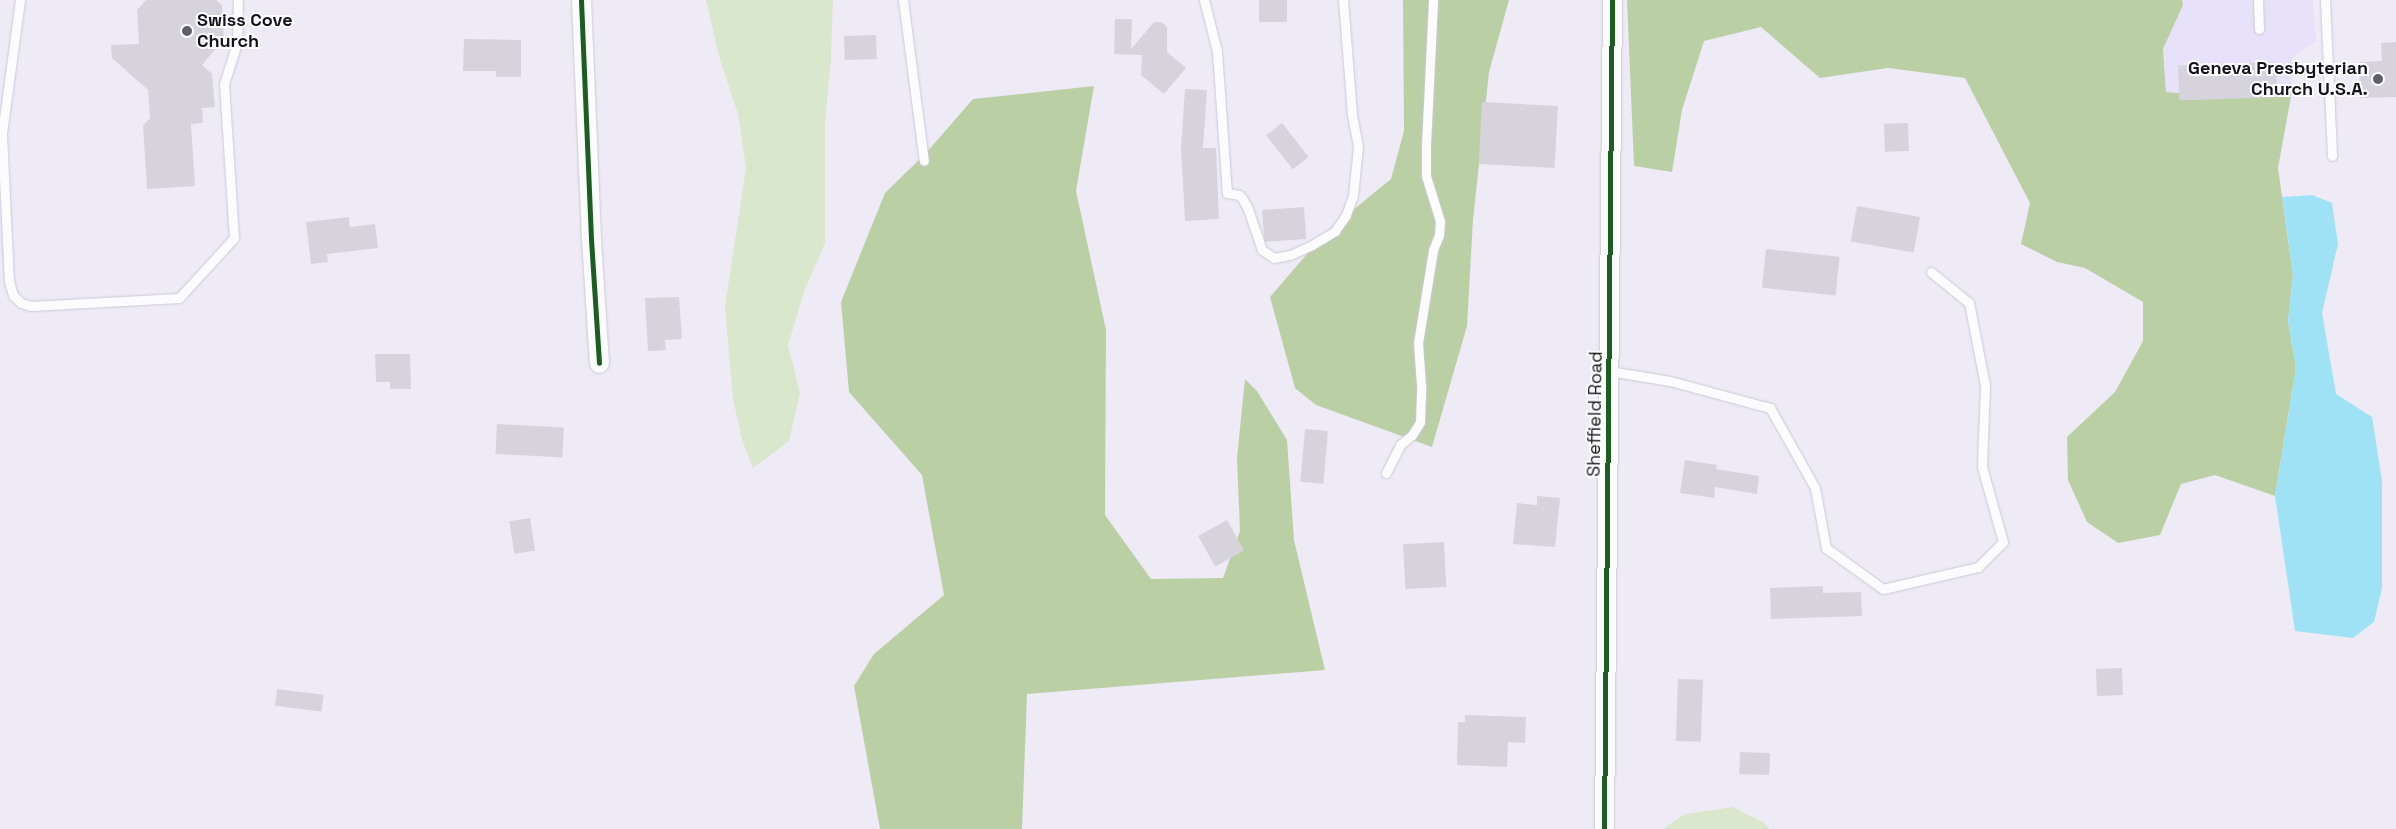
<!DOCTYPE html>
<style>
body{margin:0}
#map{position:relative;width:2396px;height:829px;overflow:hidden;background:#eeebf7;font-family:"Space Grotesk",sans-serif}
div>[style]{position:absolute}
[style*='--x']{left:calc(var(--x)*1px);top:calc(var(--y)*1px);width:calc(var(--w)*1px);rotate:calc(var(--a)*1deg)}
.built>*{inset:0;background:#e7e2fa}
.green>*{inset:0;background:#d9e7cc}
.forest>*{inset:0;background:#bbcfa5}
.water>*{inset:0;background:#9fe2f6}
.building>*{inset:0;background:#d7d3dd;transform-origin:0 0}
.roads{filter:drop-shadow(0 0 1px #ccc9d4) drop-shadow(0 0 1px #ccc9d4)}
.lane>*{height:9px;margin:-4.5px;padding:0 4.5px;transform-origin:4.5px;border-radius:4.5px;background:#fcfcfe}
.street>*{height:19px;margin:-9.5px;padding:0 9.5px;transform-origin:9.5px;border-radius:9.5px;background:#fcfcfe}
.cycleway>*{height:5px;margin:-2.5px;padding:0 2.5px;transform-origin:2.5px;border-radius:2.5px;background:#1b5e20}
.dots>*{width:14px;height:14px;translate:-50% -50%;box-sizing:border-box;border:2px solid #fff;border-radius:50%}
span{translate:-50% -50%;white-space:nowrap;text-align:center;line-height:1.15;-webkit-text-stroke:4px #fff;paint-order:stroke}
.poi-label{font-size:18px;color:#14121b;font-weight:700}
.left{translate:0 -50%;text-align:left}
.right{translate:-100% -50%;text-align:right}
.street-label{font-size:18px;color:#14121b}
</style>
<div id="map">
<div class="built">
<div style="clip-path:polygon(2182px 0,2313px 0,2316px 41px,2293px 57px,2292px 91px,2220px 97px,2166px 92px,2163px 49px,2183px 5px)"></div>
</div>
<div class="green">
<div style="clip-path:polygon(706px 0,833px 0,831px 58px,825px 124px,825px 243px,804px 292px,788px 345px,800px 393px,789px 441px,753px 468px,742px 440px,733px 399px,725px 307px,746px 168px,738px 114px,719px 56px)"></div>
<div style="clip-path:polygon(1733px 807px,1763px 822px,1770px 829px,1663px 829px,1685px 814px)"></div>
</div>
<div class="forest">
<div style="clip-path:polygon(1403px 0,1509px 0,1489px 72px,1473px 220px,1467px 326px,1432px 447px,1316px 405px,1295px 388px,1270px 297px,1325px 233px,1391px 179px,1404px 131px)"></div>
<div style="clip-path:polygon(1627px 0,2182px 0,2183px 5px,2163px 49px,2166px 92px,2220px 97px,2292px 91px,2278px 168px,2293px 275px,2288px 321px,2296px 368px,2275px 496px,2215px 475px,2181px 484px,2160px 535px,2118px 543px,2087px 522px,2068px 480px,2067px 437px,2115px 392px,2143px 341px,2143px 302px,2085px 268px,2057px 262px,2021px 244px,2030px 203px,1965px 78px,1888px 68px,1820px 78px,1761px 27px,1704px 41px,1682px 110px,1672px 172px,1634px 166px)"></div>
<div style="clip-path:polygon(1094px 86px,1076px 191px,1106px 330px,1105px 515px,1151px 579px,1223px 578px,1240px 531px,1237px 458px,1245px 379px,1257px 391px,1287px 440px,1294px 540px,1325px 670px,1027px 694px,1022px 829px,880px 829px,854px 686px,874px 654px,944px 595px,922px 475px,849px 392px,841px 302px,885px 193px,926px 153px,973px 99px)"></div>
</div>
<div class="water">
<div style="clip-path:polygon(2312px 195px,2332px 203px,2338px 244px,2322px 313px,2336px 394px,2372px 417px,2382px 481px,2382px 588px,2374px 622px,2353px 638px,2295px 631px,2275px 496px,2296px 368px,2288px 321px,2293px 275px,2282px 197px)"></div>
</div>
<div class="building">
<div style="clip-path:polygon(146px 0,216px 0,222px 5px,224px 39px,202px 65px,212px 74px,215px 107px,202px 108px,203px 123px,191px 124px,195px 186px,147px 189px,143px 126px,150px 118px,148px 90px,112px 58px,111px 45px,139px 44px,137px 10px)"></div>
<div style="left:1259px;top:0;width:28px;height:22px"></div>
<div style="clip-path:polygon(1115px 19px,1132px 19px,1131px 49px,1154px 22px,1162px 22px,1167px 27px,1167px 52px,1186px 68px,1164px 94px,1141px 75px,1142px 55px,1114px 54px)"></div>
<div style="left:876px;top:35px;width:24px;height:32px;rotate:88deg"></div>
<div style="clip-path:polygon(464px 39px,521px 40px,521px 77px,496px 77px,496px 71px,463px 71px)"></div>
<div style="clip-path:polygon(2396px 42px,2396px 97px,2360px 98px,2359px 62px,2382px 61px,2381px 43px)"></div>
<div style="left:2276px;top:62px;width:35px;height:98px;rotate:88deg"></div>
<div style="clip-path:polygon(1185px 89px,1207px 90px,1203px 148px,1216px 148px,1219px 219px,1185px 221px,1181px 148px)"></div>
<div style="left:1482px;top:102px;width:76px;height:62px;rotate:3deg"></div>
<div style="left:1282px;top:123px;width:43px;height:20px;rotate:52deg"></div>
<div style="left:1908px;top:123px;width:28px;height:24px;rotate:88deg"></div>
<div style="left:1857px;top:206px;width:64px;height:36px;rotate:10deg"></div>
<div style="left:1304px;top:207px;width:32px;height:42px;rotate:86deg"></div>
<div style="clip-path:polygon(349px 217px,350px 227px,375px 224px,378px 248px,327px 254px,328px 262px,311px 264px,306px 222px)"></div>
<div style="left:1766px;top:249px;width:74px;height:39px;rotate:6deg"></div>
<div style="clip-path:polygon(679px 297px,682px 339px,665px 340px,666px 350px,648px 351px,645px 298px)"></div>
<div style="clip-path:polygon(375px 354px,410px 354px,411px 389px,390px 389px,390px 382px,376px 382px)"></div>
<div style="left:497px;top:424px;width:67px;height:30px;rotate:3deg"></div>
<div style="left:1305px;top:429px;width:23px;height:53px;rotate:5deg"></div>
<div style="clip-path:polygon(1685px 460px,1717px 465px,1716px 469px,1759px 476px,1757px 494px,1715px 487px,1714px 498px,1680px 493px)"></div>
<div style="clip-path:polygon(1537px 496px,1560px 498px,1555px 547px,1513px 544px,1517px 503px,1537px 505px)"></div>
<div style="left:530px;top:518px;width:33px;height:21px;rotate:81deg"></div>
<div style="left:1227px;top:520px;width:35px;height:33px;rotate:61deg"></div>
<div style="left:1444px;top:542px;width:45px;height:41px;rotate:87deg"></div>
<div style="clip-path:polygon(1823px 586px,1823px 593px,1861px 592px,1862px 616px,1771px 619px,1770px 588px)"></div>
<div style="left:2122px;top:668px;width:27px;height:26px;rotate:88deg"></div>
<div style="left:1678px;top:679px;width:25px;height:62px;rotate:2deg"></div>
<div style="left:277px;top:689px;width:47px;height:17px;rotate:7deg"></div>
<div style="clip-path:polygon(1465px 715px,1526px 717px,1525px 743px,1508px 742px,1507px 767px,1457px 765px,1458px 722px,1465px 722px)"></div>
<div style="left:1740px;top:752px;width:30px;height:22px;rotate:2deg"></div>
</div>
<div class="roads">
<div class="lane">
<div style="--x:20;--y:0;--w:135;--a:97.7"></div>
<div style="--x:2;--y:134;--w:147;--a:87.3"></div>
<div style="--x:9;--y:281;--w:15;--a:74"></div>
<div style="--x:13;--y:295;--w:11;--a:45"></div>
<div style="--x:21;--y:303;--w:10;--a:17"></div>
<div style="--x:31;--y:306;--w:148;--a:-3.1"></div>
<div style="--x:179;--y:298;--w:81;--a:-47.5"></div>
<div style="--x:234;--y:238;--w:154;--a:-93.7"></div>
<div style="--x:224;--y:84;--w:43;--a:-72.4"></div>
<div style="--x:237;--y:43;--w:43;--a:-88.7"></div>
<div style="--x:903;--y:0;--w:162;--a:82.6"></div>
<div style="--x:1204;--y:0;--w:53;--a:75.7"></div>
<div style="--x:1217;--y:51;--w:142;--a:86"></div>
<div style="--x:1227;--y:193;--w:12;--a:9"></div>
<div style="--x:1239;--y:195;--w:4;--a:45"></div>
<div style="--x:1242;--y:198;--w:13;--a:61"></div>
<div style="--x:1248;--y:209;--w:43;--a:71.1"></div>
<div style="--x:1262;--y:250;--w:14;--a:34"></div>
<div style="--x:1274;--y:258;--w:16;--a:-11"></div>
<div style="--x:1290;--y:255;--w:24;--a:-24"></div>
<div style="--x:1312;--y:245;--w:27;--a:-31"></div>
<div style="--x:1335;--y:231;--w:19;--a:-55"></div>
<div style="--x:1346;--y:215;--w:20;--a:-70"></div>
<div style="--x:1353;--y:196;--w:50;--a:-84.3"></div>
<div style="--x:1358;--y:146;--w:33;--a:-101"></div>
<div style="--x:1352;--y:114;--w:114;--a:-94.5"></div>
<div style="--x:2258;--y:0;--w:29;--a:88"></div>
<div style="--x:2325;--y:0;--w:156;--a:87.4"></div>
<div style="--x:1609;--y:371;--w:62;--a:9.3"></div>
<div style="--x:1670;--y:381;--w:104;--a:15.1"></div>
<div style="--x:1770;--y:408;--w:92;--a:60.6"></div>
<div style="--x:1815;--y:488;--w:61;--a:79.6"></div>
<div style="--x:1826;--y:548;--w:70;--a:35.7"></div>
<div style="--x:1883;--y:589;--w:98;--a:-13"></div>
<div style="--x:1978;--y:567;--w:35;--a:-45"></div>
<div style="--x:2003;--y:542;--w:78;--a:-105.6"></div>
<div style="--x:1982;--y:467;--w:82;--a:-87.9"></div>
<div style="--x:1985;--y:385;--w:84;--a:-101"></div>
<div style="--x:1969;--y:303;--w:49;--a:-140.8"></div>
<div style="--x:1386;--y:473;--w:31;--a:-63"></div>
<div style="--x:1400;--y:445;--w:16;--a:-40"></div>
<div style="--x:1412;--y:435;--w:15;--a:-58"></div>
<div style="--x:1420;--y:422;--w:37;--a:-88"></div>
<div style="--x:1421;--y:385;--w:42;--a:-94.1"></div>
<div style="--x:1418;--y:343;--w:94;--a:-80.8"></div>
<div style="--x:1433;--y:250;--w:16;--a:-68"></div>
<div style="--x:1439;--y:235;--w:14;--a:-86"></div>
<div style="--x:1440;--y:221;--w:47;--a:-107.3"></div>
<div style="--x:1426;--y:176;--w:31;--a:-90"></div>
<div style="--x:1426;--y:145;--w:145;--a:-87.2"></div>
</div>
<div class="street">
<div style="--x:581;--y:0;--w:239;--a:87.6"></div>
<div style="--x:591;--y:239;--w:124;--a:86.3"></div>
<div style="--x:1604;--y:829;--w:829;--a:-89.45"></div>
</div>
</div>
<div class="cycleway">
<div style="--x:581;--y:0;--w:239;--a:87.6"></div>
<div style="--x:591;--y:239;--w:124;--a:86.3"></div>
<div style="--x:1604;--y:829;--w:829;--a:-89.45"></div>
</div>
<div class="dots">
<div style="left:187px;top:31px;background:#605e68"></div>
<div style="left:2378px;top:79px;background:#605e68"></div>
</div>
<div class="poi-label">
<span class="left" style="left:197px;top:31px">Swiss Cove<br>Church</span>
<span class="right" style="left:2368px;top:79px">Geneva Presbyterian<br>Church U.S.A.</span>
</div>
<div class="street-label">
<span style="left:1595px;top:414px;rotate:-89deg">Sheffield Road</span>
</div>
</div>
